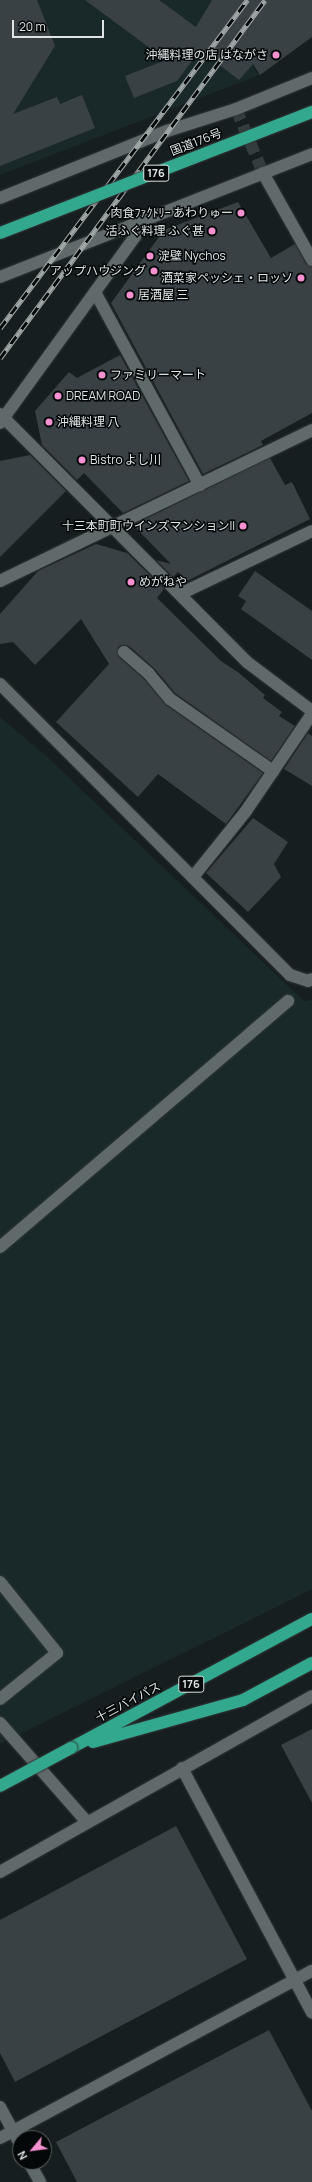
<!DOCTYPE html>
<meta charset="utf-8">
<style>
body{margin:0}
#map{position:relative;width:312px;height:2182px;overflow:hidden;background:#161e1f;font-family:Manrope,"Noto Sans JP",sans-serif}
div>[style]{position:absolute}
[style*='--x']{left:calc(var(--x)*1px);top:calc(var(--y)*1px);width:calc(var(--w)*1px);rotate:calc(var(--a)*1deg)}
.built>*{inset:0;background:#19292a}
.building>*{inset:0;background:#3a4145}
.minor-tunnel>*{height:12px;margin-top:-6px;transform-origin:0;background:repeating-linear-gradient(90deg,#343c3d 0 12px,transparent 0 18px)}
.roads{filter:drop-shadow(0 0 1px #333839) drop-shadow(0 0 1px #333839)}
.minor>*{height:12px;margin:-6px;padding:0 6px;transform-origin:6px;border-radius:6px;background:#616a6b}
.highway>*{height:12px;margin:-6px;padding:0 6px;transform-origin:6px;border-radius:6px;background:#32a98f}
.rail>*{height:4.5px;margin-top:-2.25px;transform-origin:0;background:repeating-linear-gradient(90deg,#050808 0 9px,#a0a7a7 0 18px);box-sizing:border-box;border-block:1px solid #a0a7a7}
.bridges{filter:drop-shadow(0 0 1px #333839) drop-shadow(0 0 1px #333839)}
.highway-bridge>*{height:12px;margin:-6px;padding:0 6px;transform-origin:6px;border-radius:6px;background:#32a98f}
.dots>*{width:11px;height:11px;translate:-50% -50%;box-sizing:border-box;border:2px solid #050808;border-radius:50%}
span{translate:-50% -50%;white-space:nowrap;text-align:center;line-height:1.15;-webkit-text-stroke:3px #050808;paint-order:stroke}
.shield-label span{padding:1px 3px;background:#050808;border:1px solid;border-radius:3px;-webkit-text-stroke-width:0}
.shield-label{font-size:11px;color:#dee4e4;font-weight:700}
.poi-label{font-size:12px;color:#dee4e4}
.right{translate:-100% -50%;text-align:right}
.left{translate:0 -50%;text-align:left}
.street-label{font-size:12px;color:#dee4e4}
.north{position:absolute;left:12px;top:2130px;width:40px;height:40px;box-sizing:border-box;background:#050808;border:1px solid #5c6060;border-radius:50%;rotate:241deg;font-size:11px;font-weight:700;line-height:16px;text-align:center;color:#dee4e4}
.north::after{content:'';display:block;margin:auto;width:14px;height:18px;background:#f590d1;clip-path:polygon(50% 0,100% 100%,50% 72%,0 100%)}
.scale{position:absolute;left:12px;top:20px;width:92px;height:18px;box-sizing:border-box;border:2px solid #dee4e4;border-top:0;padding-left:5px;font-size:12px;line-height:14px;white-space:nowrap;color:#dee4e4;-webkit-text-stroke:3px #050808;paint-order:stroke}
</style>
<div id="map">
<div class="built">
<div style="clip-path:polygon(0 0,312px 0,288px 17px,253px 67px,259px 75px,0 175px)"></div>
<div style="clip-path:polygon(0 717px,44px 754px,304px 1001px,312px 1000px,312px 1589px,0 1744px)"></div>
</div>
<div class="building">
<div style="clip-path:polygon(0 0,37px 0,55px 46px,13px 114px,57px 97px,60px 104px,82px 95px,95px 128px,0 166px)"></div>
<div style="clip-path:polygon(85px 0,159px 0,196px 27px,212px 0,312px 0,312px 37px,260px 75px,253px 64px,239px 80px,200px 50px,177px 81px,134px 98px,125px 76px,166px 60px)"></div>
<div style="clip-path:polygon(238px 202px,271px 258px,295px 244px,306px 264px,312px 267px,312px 413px,261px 441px,263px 445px,203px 474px,111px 303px,164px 230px)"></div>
<div style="clip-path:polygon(120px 355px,189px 481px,123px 513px,84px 473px,77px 480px,42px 445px,35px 411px,69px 372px,77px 378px)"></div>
<div style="clip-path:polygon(30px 455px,66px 491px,0 557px,0 461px)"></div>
<div style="clip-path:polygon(270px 458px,285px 485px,292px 482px,310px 519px,187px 581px,178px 572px,173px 577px,156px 560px,171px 564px,133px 525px)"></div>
<div style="clip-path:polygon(96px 544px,127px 553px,164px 589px,157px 598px,221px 661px,239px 673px,265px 695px,263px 698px,282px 712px,279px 716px,295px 726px,271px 761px,175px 693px,155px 669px,129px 646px,122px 645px,118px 647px,119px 657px,144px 679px,166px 705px,263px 773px,226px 824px,158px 774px,138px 797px,56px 722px,109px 664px,81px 619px,35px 665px,13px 642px,0 644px,0 614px,38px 571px)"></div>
<div style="clip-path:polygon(255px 571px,312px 611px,312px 660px,241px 609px,246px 601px,238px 596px)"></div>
<div style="clip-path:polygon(308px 733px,312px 736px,312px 786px,284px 769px)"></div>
<div style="clip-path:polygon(253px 818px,288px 842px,274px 864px,281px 877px,248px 912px,206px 873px)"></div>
<div style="clip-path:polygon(312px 1729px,312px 1803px,281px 1745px)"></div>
<div style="clip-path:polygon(176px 1826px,247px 1959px,15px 2082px,0 2053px,0 1920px)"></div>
<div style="clip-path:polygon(269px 2030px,312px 2111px,312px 2182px,77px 2182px,56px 2142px)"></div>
</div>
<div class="minor-tunnel">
<div style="--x:236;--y:109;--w:69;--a:67.1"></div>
</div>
<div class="roads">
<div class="minor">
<div style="--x:263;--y:173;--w:100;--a:60.6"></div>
<div style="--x:0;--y:198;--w:180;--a:-21.9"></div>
<div style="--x:167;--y:131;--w:72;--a:-17.7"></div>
<div style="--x:236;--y:109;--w:82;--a:-22.2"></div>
<div style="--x:0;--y:277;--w:335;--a:-21.5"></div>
<div style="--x:95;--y:292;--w:220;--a:61.5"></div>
<div style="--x:0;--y:414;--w:350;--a:45.1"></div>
<div style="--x:247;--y:662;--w:81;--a:37"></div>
<div style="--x:0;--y:423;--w:251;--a:-54.1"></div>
<div style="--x:0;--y:581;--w:347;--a:-25.8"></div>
<div style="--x:180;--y:594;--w:146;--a:-25.5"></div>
<div style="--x:124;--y:652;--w:33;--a:41"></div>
<div style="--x:149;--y:674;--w:33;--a:50"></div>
<div style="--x:170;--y:699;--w:126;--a:35"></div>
<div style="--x:0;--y:684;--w:411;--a:45.1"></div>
<div style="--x:290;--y:975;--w:19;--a:18"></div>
<div style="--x:308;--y:981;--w:4;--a:-27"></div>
<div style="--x:193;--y:877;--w:85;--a:-51.2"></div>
<div style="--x:246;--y:811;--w:117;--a:-55.8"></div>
<div style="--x:0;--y:1247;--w:379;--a:-40.5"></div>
<div style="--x:0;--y:1582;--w:91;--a:51.2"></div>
<div style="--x:57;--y:1653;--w:73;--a:141.1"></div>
<div style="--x:0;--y:1723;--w:132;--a:48.7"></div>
<div style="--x:182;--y:1768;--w:277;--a:62"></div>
<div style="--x:0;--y:1872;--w:358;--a:-29.4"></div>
<div style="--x:0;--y:2107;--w:42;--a:61.6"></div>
<div style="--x:0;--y:2138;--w:354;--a:-28.2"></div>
<div style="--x:29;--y:2162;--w:23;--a:61"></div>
</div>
<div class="highway">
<div style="--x:93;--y:1742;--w:156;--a:-15.6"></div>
<div style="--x:243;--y:1700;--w:78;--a:-28.2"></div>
<div style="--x:71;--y:1748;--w:273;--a:-28.2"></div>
</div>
</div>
<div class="rail">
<div style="--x:0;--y:328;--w:411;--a:-53"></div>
<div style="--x:0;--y:358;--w:445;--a:-53.5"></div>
</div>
<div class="bridges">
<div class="highway-bridge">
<div style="--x:0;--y:233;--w:335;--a:-21.2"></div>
<div style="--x:0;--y:1786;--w:81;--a:-28.2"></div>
</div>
</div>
<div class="dots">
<div style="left:276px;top:55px;background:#f590d1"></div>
<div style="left:241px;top:213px;background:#f590d1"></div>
<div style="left:212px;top:231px;background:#f590d1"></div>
<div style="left:150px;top:256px;background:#f590d1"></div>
<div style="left:154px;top:271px;background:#f590d1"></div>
<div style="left:301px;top:278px;background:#f590d1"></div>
<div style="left:130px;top:295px;background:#f590d1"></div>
<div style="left:102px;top:375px;background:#f590d1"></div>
<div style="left:58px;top:396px;background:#f590d1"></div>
<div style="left:49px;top:422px;background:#f590d1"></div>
<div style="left:82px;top:460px;background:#f590d1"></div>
<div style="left:243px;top:526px;background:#f590d1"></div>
<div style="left:131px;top:582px;background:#f590d1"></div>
</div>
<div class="shield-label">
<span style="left:156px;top:173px">176</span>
<span style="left:191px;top:1684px">176</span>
</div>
<div class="poi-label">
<span class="right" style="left:268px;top:55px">沖縄料理の店 はながさ</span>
<span class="right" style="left:233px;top:213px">肉食ﾌｧｸﾄﾘｰ あわりゅー</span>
<span class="right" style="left:204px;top:231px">活ふぐ料理 ふぐ甚</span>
<span class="left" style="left:158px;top:256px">淀壁 Nychos</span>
<span class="right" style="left:146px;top:271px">アップハウジング</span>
<span class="right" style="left:293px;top:278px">酒菜家ペッシェ・ロッソ</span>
<span class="left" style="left:138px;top:295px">居酒屋 三</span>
<span class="left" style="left:110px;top:375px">ファミリーマート</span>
<span class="left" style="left:66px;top:396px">DREAM ROAD</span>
<span class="left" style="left:57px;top:422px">沖縄料理 八</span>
<span class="left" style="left:90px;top:460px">Bistro よし川</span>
<span class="right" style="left:235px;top:526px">十三本町町ウインズマンションII</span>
<span class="left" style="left:139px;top:582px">めがねや</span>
</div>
<div class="street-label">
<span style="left:196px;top:142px;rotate:-21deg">国道176号</span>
<span style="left:128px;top:1702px;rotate:-28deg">十三バイパス</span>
</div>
<div class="north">N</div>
<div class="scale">20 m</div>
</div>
